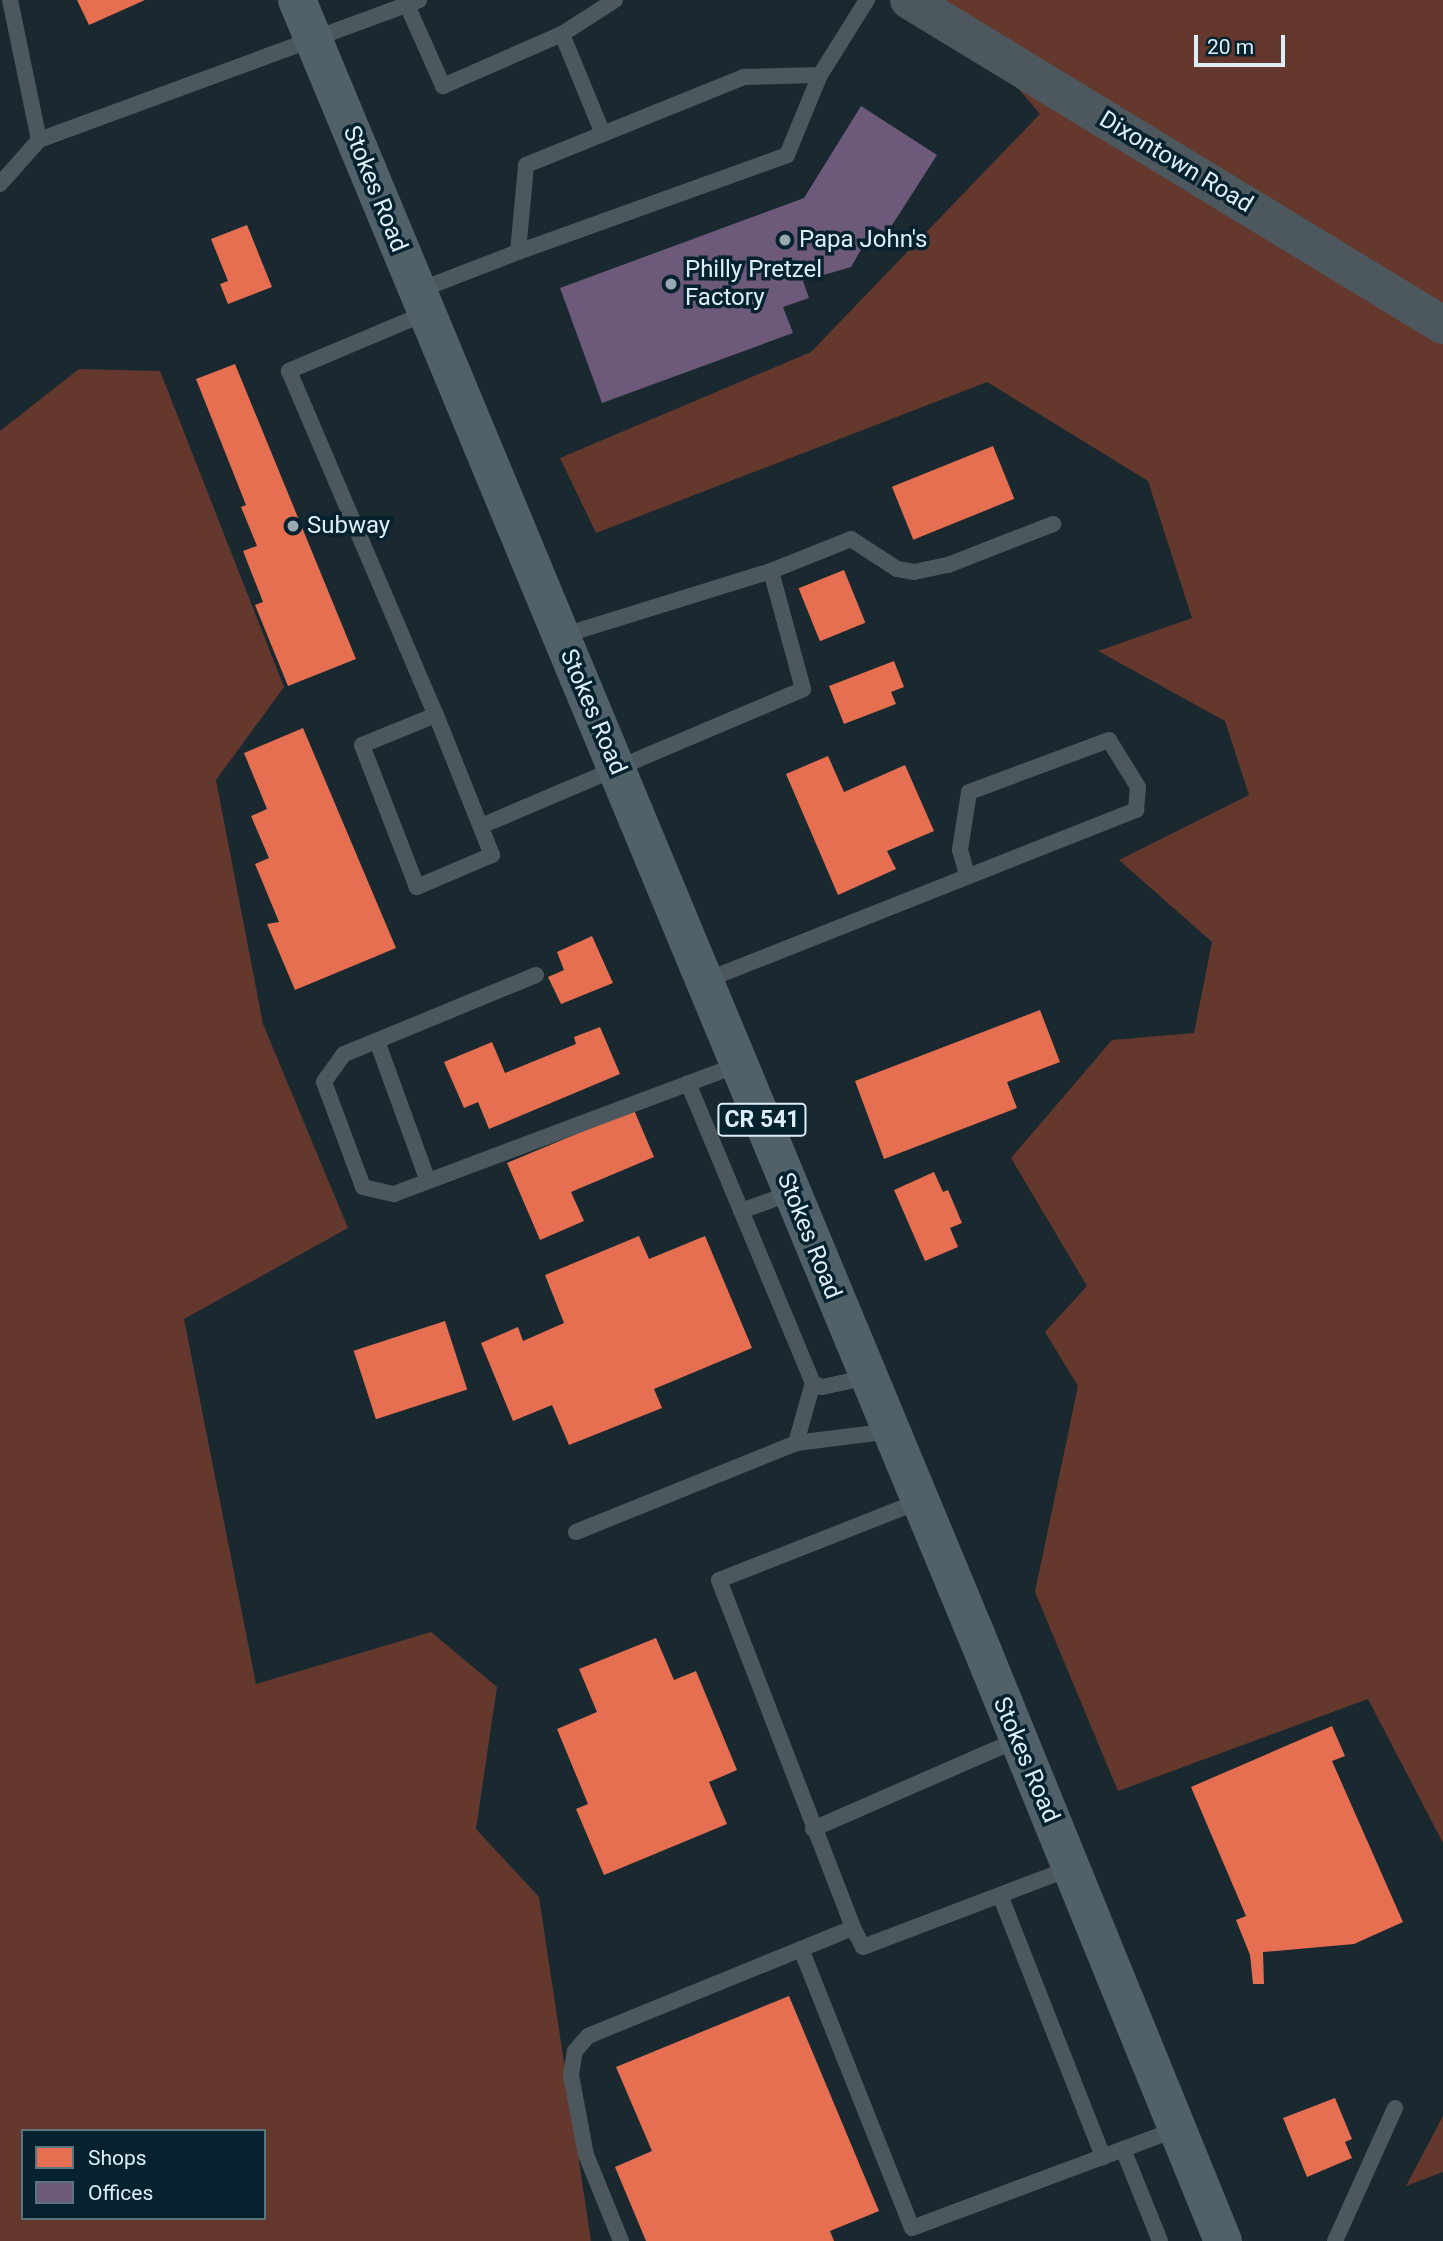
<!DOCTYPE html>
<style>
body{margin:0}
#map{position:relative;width:1443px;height:2241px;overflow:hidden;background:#1a2830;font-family:Roboto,sans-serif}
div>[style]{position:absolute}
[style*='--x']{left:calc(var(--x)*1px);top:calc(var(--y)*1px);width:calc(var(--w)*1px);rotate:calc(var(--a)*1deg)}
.green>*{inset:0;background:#64382d}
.shops>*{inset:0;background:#e76f51;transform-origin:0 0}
.offices>*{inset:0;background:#6d597a}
.service>*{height:16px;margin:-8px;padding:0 8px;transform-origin:8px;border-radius:8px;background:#4d585e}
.tertiary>*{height:38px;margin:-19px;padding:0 19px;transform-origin:19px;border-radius:19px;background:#4d585e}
.primary>*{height:38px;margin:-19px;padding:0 19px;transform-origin:19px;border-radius:19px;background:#516169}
.dots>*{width:19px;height:19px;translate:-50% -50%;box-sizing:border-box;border:4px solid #06222e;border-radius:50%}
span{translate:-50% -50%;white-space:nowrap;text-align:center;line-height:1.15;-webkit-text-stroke:7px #06222e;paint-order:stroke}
.shield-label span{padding:2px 5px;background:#06222e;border:2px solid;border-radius:5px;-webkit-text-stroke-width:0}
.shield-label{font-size:23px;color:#deeef6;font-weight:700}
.street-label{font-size:24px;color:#deeef6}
.poi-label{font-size:24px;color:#deeef6}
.left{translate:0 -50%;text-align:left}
.legend{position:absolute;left:21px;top:2129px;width:245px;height:91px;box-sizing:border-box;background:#06222e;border:2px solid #5c747e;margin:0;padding:9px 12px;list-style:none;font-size:21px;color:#deeef6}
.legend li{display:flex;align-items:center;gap:14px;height:35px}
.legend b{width:35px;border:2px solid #5c747e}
.scale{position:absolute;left:1194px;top:35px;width:91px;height:32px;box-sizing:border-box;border:4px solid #deeef6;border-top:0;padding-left:9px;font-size:21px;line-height:24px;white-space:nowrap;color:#deeef6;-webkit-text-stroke:5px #06222e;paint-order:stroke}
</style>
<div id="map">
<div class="green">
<div style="clip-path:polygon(942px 0,1443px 0,1443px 1843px,1368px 1699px,1118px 1791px,1035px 1592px,1078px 1386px,1045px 1332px,1087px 1286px,1011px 1158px,1112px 1040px,1194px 1033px,1212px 942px,1119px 860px,1249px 795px,1225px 721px,1098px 651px,1192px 618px,1148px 481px,987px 382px,596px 533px,560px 458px,811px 352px,1040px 114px)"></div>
<div style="clip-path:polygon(evenodd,79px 369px,160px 371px,284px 687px,216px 780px,263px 1024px,348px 1228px,184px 1319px,256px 1684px,431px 1632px,497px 1687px,476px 1829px,539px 1897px,591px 2241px,0 2241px,0 431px,79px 369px,23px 2131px,264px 2131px,264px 2218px,23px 2218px,23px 2131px)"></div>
<div style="clip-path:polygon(1443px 2116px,1443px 2172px,1406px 2186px)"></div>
</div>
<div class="shops">
<div style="clip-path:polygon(77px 0,145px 0,89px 25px)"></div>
<div style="clip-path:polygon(247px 225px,272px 287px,228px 304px,220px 284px,228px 281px,211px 239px)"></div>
<div style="clip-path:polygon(235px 364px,356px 659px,288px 686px,255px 605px,263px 602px,243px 551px,257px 546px,241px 507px,246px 505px,196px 379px)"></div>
<div style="left:993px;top:446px;width:57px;height:109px;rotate:68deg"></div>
<div style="left:844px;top:570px;width:57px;height:49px;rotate:68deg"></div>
<div style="clip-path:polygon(894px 661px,904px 687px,891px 692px,896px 704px,844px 724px,829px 686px)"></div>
<div style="clip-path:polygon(303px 728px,396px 948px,295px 990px,267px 924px,279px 922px,255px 864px,269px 858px,251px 816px,267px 809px,244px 753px)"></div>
<div style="clip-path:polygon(828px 756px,844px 792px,905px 765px,934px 831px,887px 851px,896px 869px,838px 895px,786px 774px)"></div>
<div style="clip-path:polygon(592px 936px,613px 983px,561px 1004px,548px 977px,564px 970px,557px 952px)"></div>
<div style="clip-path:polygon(1040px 1010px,1060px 1062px,1007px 1082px,1017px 1108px,884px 1159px,855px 1081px)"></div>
<div style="clip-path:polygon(600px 1027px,620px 1074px,489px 1129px,478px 1102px,464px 1108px,444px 1062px,492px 1042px,505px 1073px,576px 1044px,574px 1037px)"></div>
<div style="clip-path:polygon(634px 1110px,654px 1157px,571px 1192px,584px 1221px,540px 1240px,507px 1163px)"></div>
<div style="clip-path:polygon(934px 1172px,943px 1192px,948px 1190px,962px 1223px,950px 1228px,958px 1247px,925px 1261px,894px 1190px)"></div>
<div style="clip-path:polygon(639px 1236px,649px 1259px,705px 1236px,752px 1348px,654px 1389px,662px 1408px,569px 1445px,552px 1405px,513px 1421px,481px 1343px,518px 1327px,523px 1341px,564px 1323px,545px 1275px)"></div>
<div style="left:445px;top:1321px;width:72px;height:96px;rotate:72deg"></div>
<div style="clip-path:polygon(656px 1638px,674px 1680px,696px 1671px,737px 1770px,709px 1782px,727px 1824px,604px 1875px,576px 1809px,588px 1804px,557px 1729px,597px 1712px,579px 1669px)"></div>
<div style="clip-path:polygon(1332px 1726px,1345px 1756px,1332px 1761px,1403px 1922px,1354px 1944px,1263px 1952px,1264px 1984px,1253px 1984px,1250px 1955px,1236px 1920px,1246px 1916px,1191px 1787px)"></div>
<div style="clip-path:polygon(789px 1996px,879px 2211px,830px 2231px,834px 2241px,646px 2241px,615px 2167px,652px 2151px,616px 2067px)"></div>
<div style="clip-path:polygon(1335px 2098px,1352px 2139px,1345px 2142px,1352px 2158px,1307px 2177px,1283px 2118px)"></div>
</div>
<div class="offices">
<div style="clip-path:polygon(861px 106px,937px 155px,887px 233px,874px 227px,851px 267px,803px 281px,809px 298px,783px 307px,793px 333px,602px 403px,560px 288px,804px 198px)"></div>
</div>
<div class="service">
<div style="--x:407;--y:5;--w:89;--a:66"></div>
<div style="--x:443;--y:86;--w:130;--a:-23.6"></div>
<div style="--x:562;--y:34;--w:108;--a:67.7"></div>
<div style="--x:562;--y:34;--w:63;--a:-32.7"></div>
<div style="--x:39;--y:140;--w:405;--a:-20.2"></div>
<div style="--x:0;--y:184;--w:59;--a:-48.4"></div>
<div style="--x:39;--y:140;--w:143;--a:-101.7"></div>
<div style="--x:518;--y:252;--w:286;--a:-19.8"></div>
<div style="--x:787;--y:155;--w:87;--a:-67.6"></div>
<div style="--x:417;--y:291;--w:108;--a:-21.1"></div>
<div style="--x:518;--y:252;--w:87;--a:-84.7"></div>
<div style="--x:526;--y:165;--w:235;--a:-22"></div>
<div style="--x:744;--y:77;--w:76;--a:-1.5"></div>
<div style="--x:820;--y:75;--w:89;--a:-57.9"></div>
<div style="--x:426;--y:313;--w:149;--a:157.1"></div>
<div style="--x:289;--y:371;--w:374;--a:66.9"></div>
<div style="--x:436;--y:715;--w:151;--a:68.2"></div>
<div style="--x:492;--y:855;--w:82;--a:156.9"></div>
<div style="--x:417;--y:887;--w:152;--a:-111.2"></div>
<div style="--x:362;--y:745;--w:80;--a:-22.1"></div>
<div style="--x:771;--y:571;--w:86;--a:-21.8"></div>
<div style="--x:851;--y:539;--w:55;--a:33.1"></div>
<div style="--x:897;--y:569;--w:17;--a:10"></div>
<div style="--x:914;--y:572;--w:35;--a:-12"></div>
<div style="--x:948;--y:565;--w:113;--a:-21.3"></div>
<div style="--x:481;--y:826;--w:350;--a:-23"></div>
<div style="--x:803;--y:689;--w:122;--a:-105.2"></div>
<div style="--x:771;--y:571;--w:220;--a:162.8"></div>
<div style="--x:536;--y:975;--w:208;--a:157.6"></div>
<div style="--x:344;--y:1054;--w:34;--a:126"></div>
<div style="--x:324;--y:1082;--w:112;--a:69.6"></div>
<div style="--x:363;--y:1187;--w:32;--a:13"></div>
<div style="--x:394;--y:1194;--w:369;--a:-20.6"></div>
<div style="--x:704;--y:981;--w:465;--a:-21.6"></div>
<div style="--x:1136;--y:810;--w:23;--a:-85"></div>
<div style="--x:1138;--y:787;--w:55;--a:-121.7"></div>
<div style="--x:1109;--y:740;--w:149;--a:159.6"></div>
<div style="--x:969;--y:792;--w:59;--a:98.8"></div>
<div style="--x:960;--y:850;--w:26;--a:74"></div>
<div style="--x:377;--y:1041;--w:149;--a:70"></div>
<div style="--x:688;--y:1083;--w:325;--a:67.4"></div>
<div style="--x:813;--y:1383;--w:62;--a:105.8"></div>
<div style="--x:741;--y:1211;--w:53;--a:-19.8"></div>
<div style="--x:813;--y:1383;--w:10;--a:24"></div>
<div style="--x:822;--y:1387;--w:48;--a:-12"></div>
<div style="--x:920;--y:1501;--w:216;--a:158.5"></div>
<div style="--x:719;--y:1580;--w:373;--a:68.9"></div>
<div style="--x:853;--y:1928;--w:21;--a:62"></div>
<div style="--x:863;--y:1947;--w:222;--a:-20.8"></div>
<div style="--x:576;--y:1532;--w:237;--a:-22"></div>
<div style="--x:796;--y:1443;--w:96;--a:-7.2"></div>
<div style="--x:813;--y:1829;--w:223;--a:-23.6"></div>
<div style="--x:1000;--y:1895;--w:282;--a:68.5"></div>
<div style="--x:801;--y:1949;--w:300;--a:68.3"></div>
<div style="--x:912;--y:2228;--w:283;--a:-20.5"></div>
<div style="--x:1123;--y:2149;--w:99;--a:68.1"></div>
<div style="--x:621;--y:2241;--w:93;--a:-112.1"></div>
<div style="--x:586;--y:2155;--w:81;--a:-100.6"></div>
<div style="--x:571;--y:2075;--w:24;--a:-81"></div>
<div style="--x:575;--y:2051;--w:20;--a:-49"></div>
<div style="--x:588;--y:2036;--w:286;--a:-22.2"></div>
<div style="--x:1335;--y:2241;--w:146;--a:-65.7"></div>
</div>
<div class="tertiary">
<div style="--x:909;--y:0;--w:625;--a:31.33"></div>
</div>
<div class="primary">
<div style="--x:297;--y:0;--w:1762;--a:67.44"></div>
<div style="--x:973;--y:1627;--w:663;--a:67.85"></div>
</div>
<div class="dots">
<div style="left:785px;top:240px;background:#99a9b1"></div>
<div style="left:671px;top:284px;background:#99a9b1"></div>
<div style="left:293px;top:526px;background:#99a9b1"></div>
</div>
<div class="shield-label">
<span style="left:762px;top:1120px">CR 541</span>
</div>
<div class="street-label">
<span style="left:1176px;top:162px;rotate:31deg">Dixontown Road</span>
<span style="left:375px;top:189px;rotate:68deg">Stokes Road</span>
<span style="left:593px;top:712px;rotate:67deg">Stokes Road</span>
<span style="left:809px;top:1236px;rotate:68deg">Stokes Road</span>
<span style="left:1026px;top:1760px;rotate:67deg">Stokes Road</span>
</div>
<div class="poi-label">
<span class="left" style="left:799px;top:240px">Papa John's</span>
<span class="left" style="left:685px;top:284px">Philly Pretzel<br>Factory</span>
<span class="left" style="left:307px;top:526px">Subway</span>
</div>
<ul class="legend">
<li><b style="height:19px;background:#e76f51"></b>Shops</li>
<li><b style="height:19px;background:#6d597a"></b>Offices</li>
</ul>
<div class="scale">20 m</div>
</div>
